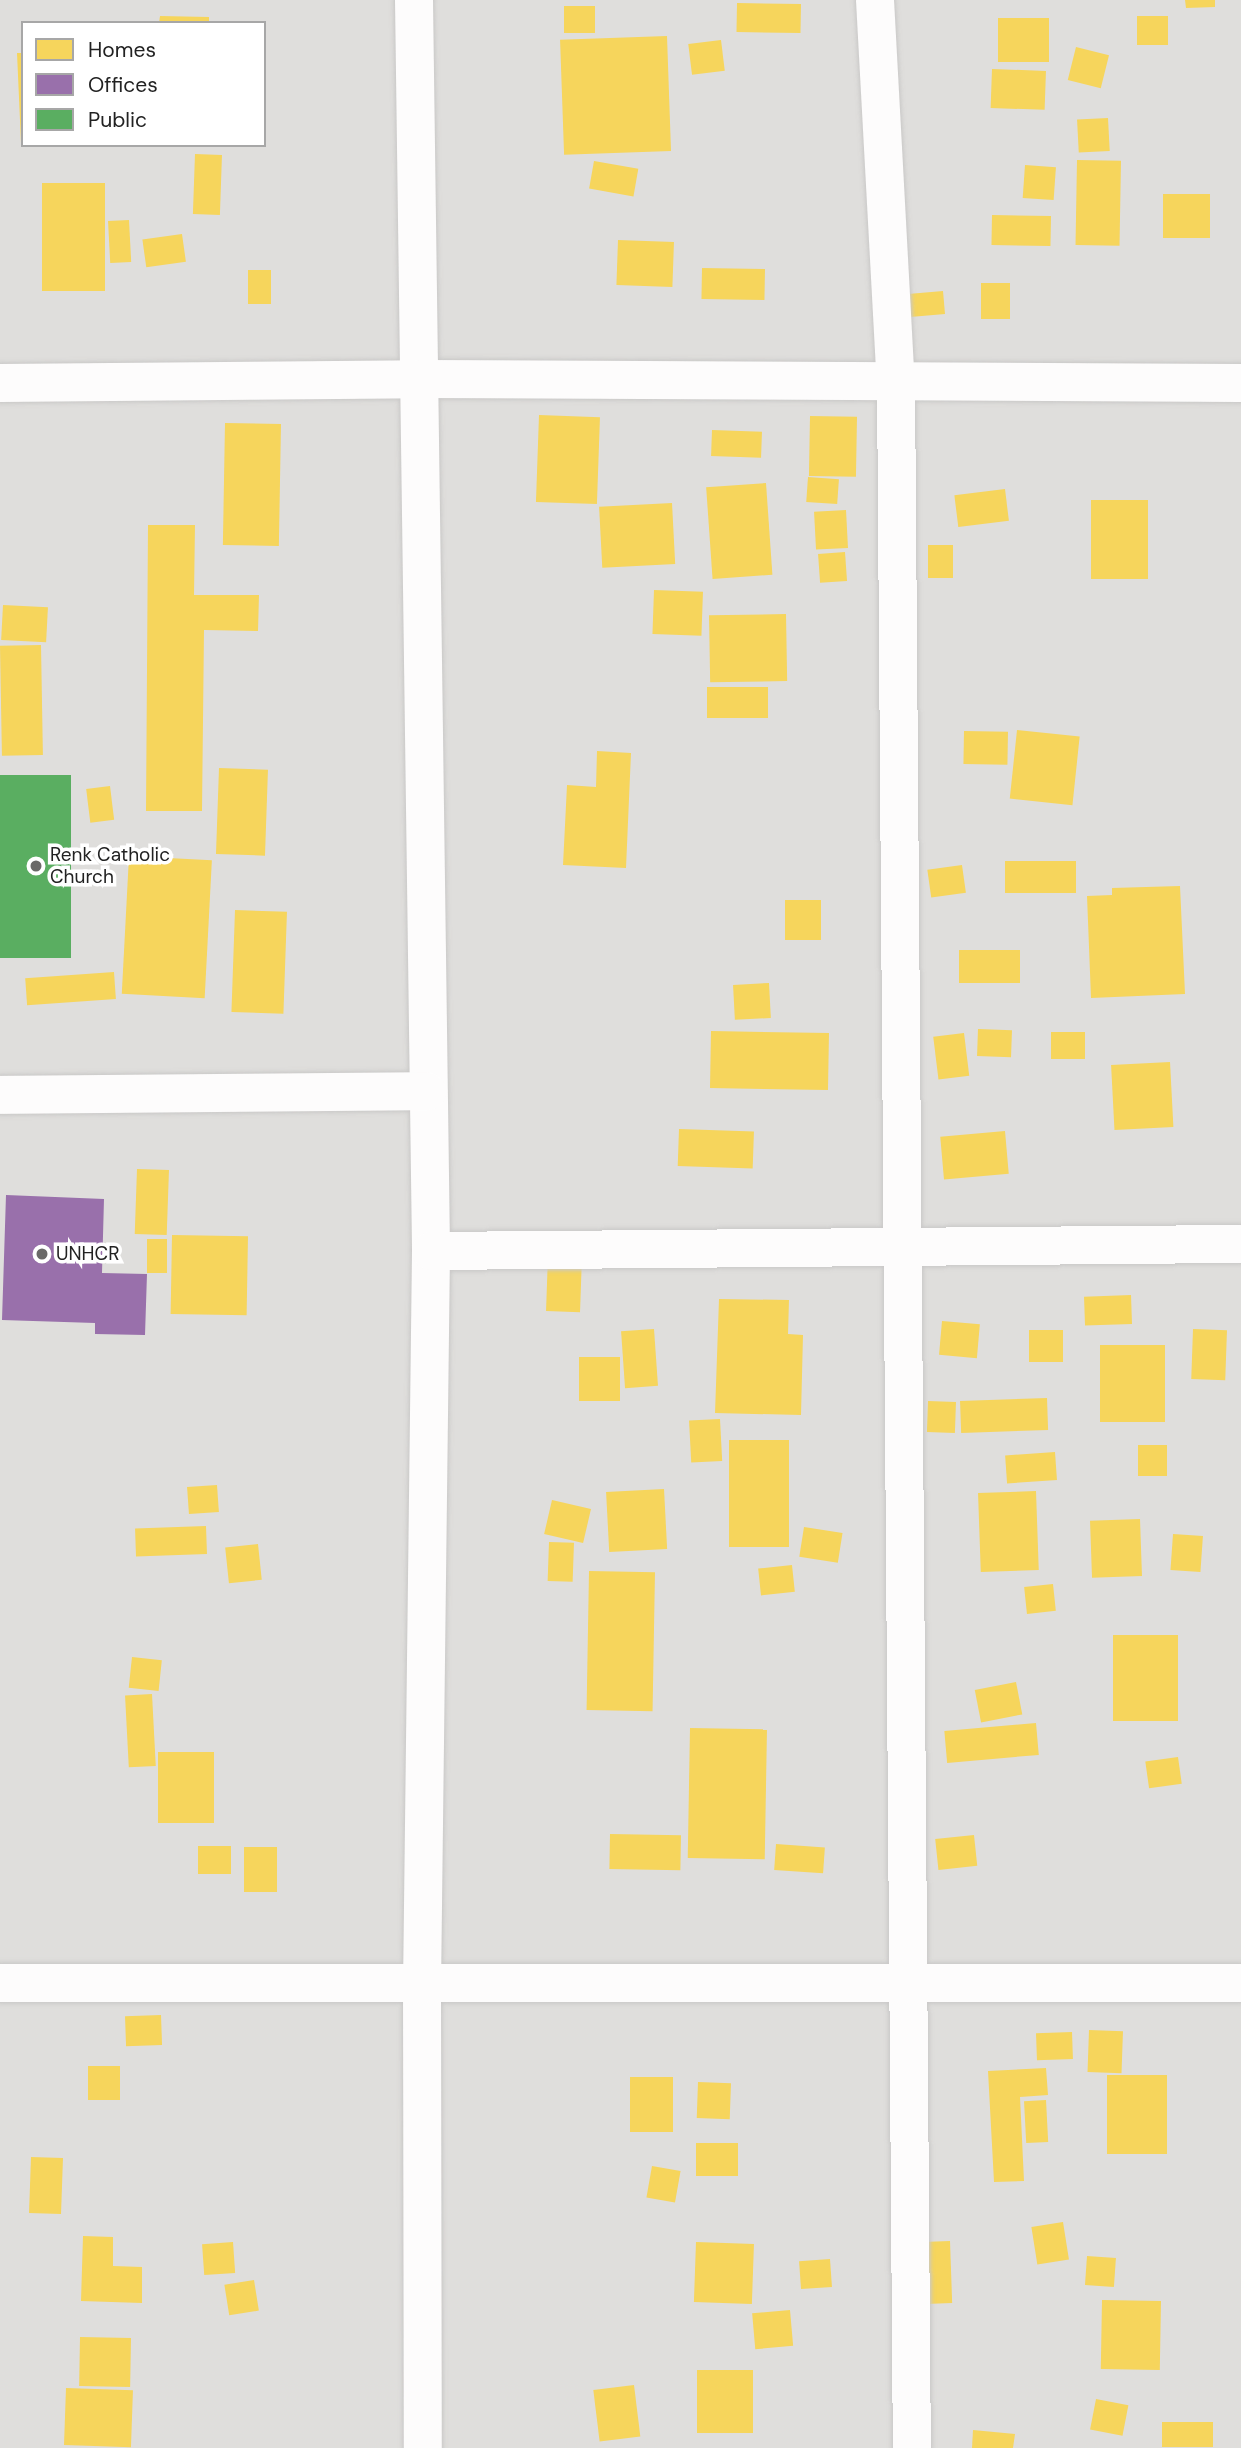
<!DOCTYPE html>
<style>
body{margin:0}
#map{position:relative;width:1241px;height:2448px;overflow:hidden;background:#f0eeeb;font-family:"DM Sans",sans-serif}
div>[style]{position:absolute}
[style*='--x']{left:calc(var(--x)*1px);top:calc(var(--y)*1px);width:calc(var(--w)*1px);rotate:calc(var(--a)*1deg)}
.residential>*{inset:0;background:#dfdedc}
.homes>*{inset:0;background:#f6d55c;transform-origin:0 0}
.offices>*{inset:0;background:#9970ab}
.public>*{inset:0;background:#5aae61;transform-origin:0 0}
.roads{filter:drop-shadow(0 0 2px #c9c8c7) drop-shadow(0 0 2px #c9c8c7)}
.minor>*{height:38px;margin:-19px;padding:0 19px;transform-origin:19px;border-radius:19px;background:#fdfcfc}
.dots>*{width:19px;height:19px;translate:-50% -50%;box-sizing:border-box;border:4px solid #fff;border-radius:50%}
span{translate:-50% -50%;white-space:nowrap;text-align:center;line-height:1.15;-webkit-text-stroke:7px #fff;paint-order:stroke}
.poi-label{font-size:19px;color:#222}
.left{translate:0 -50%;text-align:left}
.legend{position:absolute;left:21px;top:21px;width:245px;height:126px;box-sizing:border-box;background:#fff;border:2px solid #a7a7a7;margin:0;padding:9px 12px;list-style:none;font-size:21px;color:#222}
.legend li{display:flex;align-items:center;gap:14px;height:35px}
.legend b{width:35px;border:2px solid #a7a7a7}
</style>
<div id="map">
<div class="residential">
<div style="clip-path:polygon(evenodd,0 0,1241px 0,1241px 2448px,0 2448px,0 0,23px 23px,264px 23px,264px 145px,23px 145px,23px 23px)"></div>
</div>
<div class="homes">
<div style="clip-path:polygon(1185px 0,1215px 0,1215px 7px,1186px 8px)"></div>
<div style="left:737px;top:3px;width:64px;height:29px;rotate:1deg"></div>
<div style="left:564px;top:6px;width:31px;height:27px"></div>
<div style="clip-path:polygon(160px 16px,209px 17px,209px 23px,159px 23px)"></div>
<div style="left:1137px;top:16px;width:31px;height:29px"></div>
<div style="left:998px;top:18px;width:51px;height:44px"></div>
<div style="left:667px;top:36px;width:115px;height:107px;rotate:88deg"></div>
<div style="left:721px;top:40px;width:31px;height:33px;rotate:83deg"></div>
<div style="left:1076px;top:47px;width:34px;height:34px;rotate:14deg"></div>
<div style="clip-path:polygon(17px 53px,23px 53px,23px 143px,21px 143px)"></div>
<div style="left:992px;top:69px;width:54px;height:39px;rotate:2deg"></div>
<div style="left:1108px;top:118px;width:33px;height:31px;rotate:87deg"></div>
<div style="left:195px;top:154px;width:27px;height:60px;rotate:2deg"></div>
<div style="left:1077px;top:160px;width:44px;height:85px;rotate:1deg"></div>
<div style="left:594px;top:161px;width:45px;height:28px;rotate:10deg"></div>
<div style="left:1025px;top:165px;width:31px;height:33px;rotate:4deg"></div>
<div style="left:42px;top:183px;width:63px;height:108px"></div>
<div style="left:1163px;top:194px;width:47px;height:44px"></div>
<div style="left:992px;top:215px;width:59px;height:30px;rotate:1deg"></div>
<div style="left:129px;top:220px;width:42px;height:21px;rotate:87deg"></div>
<div style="left:182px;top:234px;width:28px;height:40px;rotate:82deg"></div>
<div style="left:618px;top:240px;width:56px;height:45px;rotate:2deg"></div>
<div style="left:702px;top:268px;width:63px;height:31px;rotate:1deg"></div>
<div style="left:248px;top:270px;width:23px;height:34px"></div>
<div style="left:981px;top:283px;width:29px;height:36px"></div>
<div style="left:943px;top:291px;width:23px;height:35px;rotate:85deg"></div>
<div style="left:539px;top:415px;width:61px;height:87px;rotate:2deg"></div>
<div style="left:810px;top:416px;width:47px;height:60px;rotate:1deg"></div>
<div style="left:225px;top:423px;width:56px;height:122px;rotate:1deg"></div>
<div style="left:712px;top:430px;width:50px;height:26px;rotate:2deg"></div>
<div style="left:808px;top:477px;width:31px;height:25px;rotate:4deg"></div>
<div style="left:766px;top:483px;width:92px;height:60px;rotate:86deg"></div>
<div style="left:1005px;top:489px;width:32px;height:51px;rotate:83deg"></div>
<div style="left:1091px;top:500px;width:57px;height:79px"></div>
<div style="left:672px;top:503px;width:61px;height:73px;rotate:87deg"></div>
<div style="left:846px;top:510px;width:38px;height:32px;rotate:87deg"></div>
<div style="clip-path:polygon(148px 525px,195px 525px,194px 595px,259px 595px,258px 631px,204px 630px,202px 811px,146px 811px)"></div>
<div style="left:928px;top:545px;width:25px;height:33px"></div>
<div style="left:845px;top:552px;width:29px;height:27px;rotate:86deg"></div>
<div style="left:654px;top:590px;width:49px;height:44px;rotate:2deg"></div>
<div style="left:3px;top:605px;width:45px;height:35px;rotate:3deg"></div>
<div style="left:786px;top:614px;width:67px;height:77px;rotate:89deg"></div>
<div style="left:41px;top:645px;width:110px;height:41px;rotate:89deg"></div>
<div style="left:707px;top:687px;width:61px;height:31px"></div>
<div style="left:1017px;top:730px;width:63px;height:69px;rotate:6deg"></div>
<div style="left:964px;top:731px;width:44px;height:33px;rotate:1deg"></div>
<div style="clip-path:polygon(597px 751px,631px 753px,626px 868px,563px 865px,567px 785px,596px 787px)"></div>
<div style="left:219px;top:768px;width:49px;height:86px;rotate:2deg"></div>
<div style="left:110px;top:786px;width:34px;height:24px;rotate:83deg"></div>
<div style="left:129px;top:856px;width:83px;height:138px;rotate:3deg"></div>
<div style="left:1005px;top:861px;width:71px;height:32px"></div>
<div style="left:962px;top:865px;width:28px;height:35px;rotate:82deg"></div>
<div style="clip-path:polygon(1180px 886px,1185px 994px,1091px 998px,1087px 896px,1112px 895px,1112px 888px)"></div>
<div style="left:785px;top:900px;width:36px;height:40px"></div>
<div style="left:235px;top:910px;width:52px;height:102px;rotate:2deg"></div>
<div style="left:959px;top:950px;width:61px;height:33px"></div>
<div style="left:114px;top:972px;width:27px;height:89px;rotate:86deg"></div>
<div style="left:769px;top:983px;width:35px;height:36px;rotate:87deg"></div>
<div style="left:978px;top:1029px;width:34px;height:27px;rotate:2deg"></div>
<div style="left:711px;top:1031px;width:118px;height:57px;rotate:1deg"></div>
<div style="left:1085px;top:1032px;width:27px;height:34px;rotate:90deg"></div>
<div style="left:964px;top:1033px;width:43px;height:31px;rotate:83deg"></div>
<div style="left:1170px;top:1062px;width:65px;height:59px;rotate:87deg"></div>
<div style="left:679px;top:1129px;width:75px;height:37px;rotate:2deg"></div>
<div style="left:1005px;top:1131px;width:43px;height:65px;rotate:85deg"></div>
<div style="left:137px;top:1169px;width:32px;height:65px;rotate:2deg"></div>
<div style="left:172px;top:1235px;width:76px;height:79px;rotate:1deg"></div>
<div style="left:147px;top:1239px;width:20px;height:34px"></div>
<div style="left:548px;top:1255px;width:34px;height:56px;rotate:2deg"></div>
<div style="left:1131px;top:1295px;width:29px;height:47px;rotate:88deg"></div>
<div style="clip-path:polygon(719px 1299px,789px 1300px,788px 1334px,803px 1335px,801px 1415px,715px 1413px)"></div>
<div style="left:942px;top:1321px;width:38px;height:34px;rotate:5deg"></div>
<div style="left:654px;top:1329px;width:57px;height:33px;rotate:86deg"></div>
<div style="left:1193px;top:1329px;width:34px;height:50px;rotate:2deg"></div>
<div style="left:1063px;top:1330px;width:32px;height:34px;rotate:90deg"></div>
<div style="left:1100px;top:1345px;width:65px;height:77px"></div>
<div style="left:579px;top:1357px;width:41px;height:44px"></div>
<div style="left:1047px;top:1398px;width:32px;height:87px;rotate:88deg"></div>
<div style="left:928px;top:1401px;width:28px;height:31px;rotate:2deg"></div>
<div style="left:720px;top:1419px;width:42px;height:31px;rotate:87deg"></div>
<div style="left:729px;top:1440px;width:60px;height:107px"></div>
<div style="left:1138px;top:1445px;width:29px;height:31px"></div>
<div style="left:1055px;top:1452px;width:28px;height:50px;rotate:86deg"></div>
<div style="left:217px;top:1485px;width:27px;height:30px;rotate:86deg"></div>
<div style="left:664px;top:1489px;width:60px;height:58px;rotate:87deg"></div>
<div style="left:1036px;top:1491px;width:79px;height:58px;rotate:88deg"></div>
<div style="left:552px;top:1500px;width:40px;height:35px;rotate:13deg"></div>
<div style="left:1140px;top:1519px;width:57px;height:50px;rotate:88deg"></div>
<div style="left:206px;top:1526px;width:28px;height:71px;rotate:88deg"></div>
<div style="left:804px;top:1527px;width:39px;height:30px;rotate:9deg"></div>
<div style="left:1173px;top:1534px;width:30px;height:36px;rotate:4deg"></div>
<div style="left:549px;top:1542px;width:25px;height:39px;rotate:2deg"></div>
<div style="left:258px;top:1544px;width:36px;height:33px;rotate:84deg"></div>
<div style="left:792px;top:1565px;width:27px;height:34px;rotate:84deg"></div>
<div style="left:589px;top:1571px;width:66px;height:139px;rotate:1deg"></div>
<div style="left:1053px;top:1584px;width:27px;height:29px;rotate:84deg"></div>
<div style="left:1113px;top:1635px;width:65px;height:86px"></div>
<div style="left:132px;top:1657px;width:30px;height:31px;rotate:6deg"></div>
<div style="left:1016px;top:1682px;width:33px;height:42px;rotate:79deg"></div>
<div style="left:152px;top:1694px;width:72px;height:27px;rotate:87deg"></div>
<div style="left:1036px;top:1723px;width:32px;height:92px;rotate:85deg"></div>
<div style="left:690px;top:1728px;width:77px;height:130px;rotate:1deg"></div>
<div style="left:158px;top:1752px;width:56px;height:71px"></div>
<div style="left:1178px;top:1757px;width:27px;height:33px;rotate:82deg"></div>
<div style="left:610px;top:1834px;width:71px;height:35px;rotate:1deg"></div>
<div style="left:974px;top:1835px;width:31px;height:39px;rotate:84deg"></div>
<div style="left:776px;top:1844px;width:49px;height:26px;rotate:4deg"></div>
<div style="left:198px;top:1846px;width:33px;height:28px"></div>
<div style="left:244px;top:1847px;width:33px;height:45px"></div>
<div style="left:161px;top:2015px;width:30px;height:36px;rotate:88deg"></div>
<div style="left:1089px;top:2030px;width:34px;height:42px;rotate:2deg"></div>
<div style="left:1072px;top:2032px;width:27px;height:36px;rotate:88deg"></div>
<div style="left:88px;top:2066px;width:32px;height:34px"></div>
<div style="clip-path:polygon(1046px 2068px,1048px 2095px,1020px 2097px,1024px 2181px,994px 2182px,988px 2071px)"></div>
<div style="left:1107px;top:2075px;width:60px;height:79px"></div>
<div style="left:673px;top:2077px;width:55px;height:43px;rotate:90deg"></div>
<div style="left:698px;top:2082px;width:33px;height:36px;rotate:2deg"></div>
<div style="left:1046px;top:2100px;width:42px;height:22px;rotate:87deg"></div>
<div style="left:738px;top:2143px;width:33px;height:42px;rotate:90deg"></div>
<div style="left:31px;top:2157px;width:32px;height:56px;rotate:2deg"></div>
<div style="left:652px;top:2166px;width:29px;height:32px;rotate:10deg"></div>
<div style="left:1063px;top:2222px;width:38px;height:32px;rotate:81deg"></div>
<div style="clip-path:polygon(83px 2236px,113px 2237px,113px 2266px,142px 2267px,142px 2303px,81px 2301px)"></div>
<div style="left:950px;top:2241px;width:62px;height:27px;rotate:88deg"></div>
<div style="left:233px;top:2242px;width:31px;height:31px;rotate:86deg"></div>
<div style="left:696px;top:2242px;width:58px;height:60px;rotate:2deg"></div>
<div style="left:1087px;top:2256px;width:29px;height:29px;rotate:4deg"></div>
<div style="left:830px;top:2259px;width:28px;height:31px;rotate:86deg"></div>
<div style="left:254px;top:2280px;width:31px;height:30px;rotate:81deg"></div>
<div style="left:1102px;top:2300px;width:59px;height:69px;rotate:1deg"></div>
<div style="left:790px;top:2310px;width:36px;height:38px;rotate:85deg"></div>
<div style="left:80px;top:2337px;width:51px;height:49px;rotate:1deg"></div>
<div style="left:697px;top:2370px;width:56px;height:63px"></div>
<div style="left:634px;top:2385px;width:52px;height:41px;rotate:83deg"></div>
<div style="left:66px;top:2388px;width:67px;height:57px;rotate:2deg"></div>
<div style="left:1096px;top:2399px;width:33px;height:31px;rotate:11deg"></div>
<div style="left:1162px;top:2422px;width:51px;height:25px"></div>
<div style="clip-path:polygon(973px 2430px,1015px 2434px,1013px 2448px,972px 2448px)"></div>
</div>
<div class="offices">
<div style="clip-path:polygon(6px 1195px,104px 1199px,102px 1273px,147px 1274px,145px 1335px,95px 1334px,95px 1323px,2px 1320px)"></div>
</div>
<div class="public">
<div style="left:0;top:775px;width:71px;height:183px"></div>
</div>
<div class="roads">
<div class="minor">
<div style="--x:414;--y:0;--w:1251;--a:89.22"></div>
<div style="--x:431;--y:1251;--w:733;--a:90.7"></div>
<div style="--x:422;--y:1984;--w:464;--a:89.9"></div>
<div style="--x:875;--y:0;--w:383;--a:86.9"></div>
<div style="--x:896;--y:382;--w:2066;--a:89.56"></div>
<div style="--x:0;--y:383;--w:420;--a:-0.5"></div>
<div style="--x:420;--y:379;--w:821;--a:0.28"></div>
<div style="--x:0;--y:1095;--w:427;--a:-0.5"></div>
<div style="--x:431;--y:1251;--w:810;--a:-0.5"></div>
<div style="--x:0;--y:1983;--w:1241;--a:0"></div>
</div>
</div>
<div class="dots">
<div style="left:36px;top:866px;background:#6a6968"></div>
<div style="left:42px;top:1254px;background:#6a6968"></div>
</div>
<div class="poi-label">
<span class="left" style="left:50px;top:866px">Renk Catholic<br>Church</span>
<span class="left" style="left:56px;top:1254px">UNHCR</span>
</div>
<ul class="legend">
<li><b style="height:19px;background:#f6d55c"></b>Homes</li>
<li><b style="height:19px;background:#9970ab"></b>Offices</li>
<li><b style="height:19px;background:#5aae61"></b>Public</li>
</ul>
</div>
